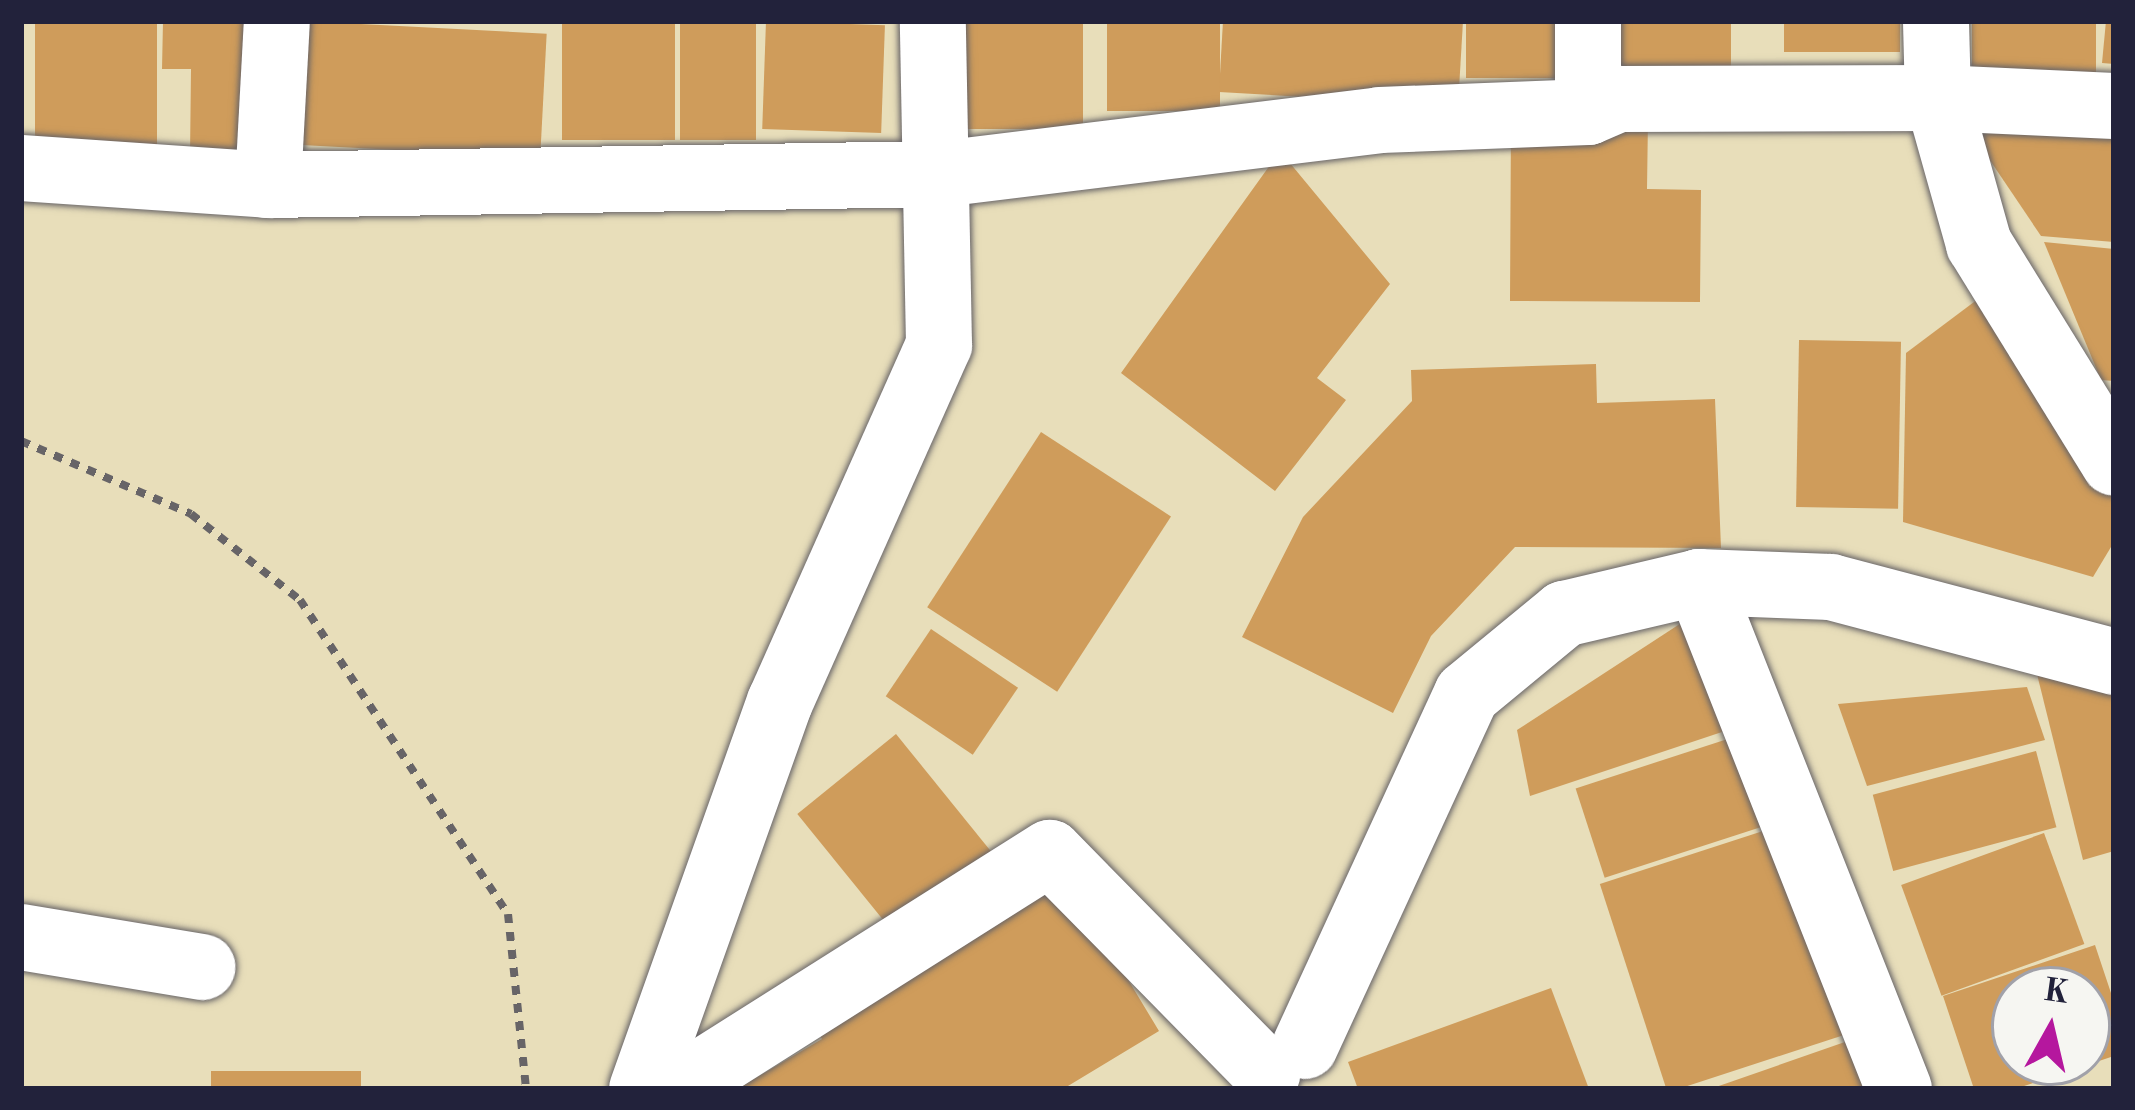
<!DOCTYPE html>
<style>
body{margin:0}
#map{position:relative;width:2135px;height:1110px;overflow:hidden;background:#e8deba;font-family:"Old Standard TT",serif}
div>[style]{position:absolute}
[style*='--x']{left:calc(var(--x)*1px);top:calc(var(--y)*1px);width:calc(var(--w)*1px);rotate:calc(var(--a)*1deg)}
.building>*{inset:0;background:#cf9c5b;transform-origin:0 0}
.path>*{height:8px;margin-top:-4px;transform-origin:0;background:repeating-linear-gradient(90deg,#676467 0 9px,transparent 0 18px)}
.roads{filter:drop-shadow(0 0 3px #676467) drop-shadow(0 0 3px #676467)}
.street>*{height:66px;margin:-33px;padding:0 33px;transform-origin:33px;border-radius:33px;background:#fff}
span{translate:-50% -50%;white-space:nowrap;text-align:center;line-height:1.15;-webkit-text-stroke:10px #f6f6f2;paint-order:stroke}
.frame{position:absolute;inset:0;border:24px solid #22223b;pointer-events:none}
.north{position:absolute;left:1991px;top:966px;width:120px;height:120px;box-sizing:border-box;background:#f6f6f2;border:3px solid #a1a1a9;border-radius:50%;rotate:8deg;font-size:33px;font-weight:700;line-height:48px;text-align:center;color:#22223b}
.north::after{content:'';display:block;margin:auto;width:42px;height:54px;background:#b5179e;clip-path:polygon(50% 0,100% 100%,50% 72%,0 100%)}
</style>
<div id="map">
<div class="building">
<div style="left:35px;top:21px;width:122px;height:131px"></div>
<div style="clip-path:polygon(163px 21px,248px 21px,244px 156px,190px 155px,191px 69px,162px 69px)"></div>
<div style="left:303px;top:21px;width:244px;height:124px;rotate:3deg"></div>
<div style="left:562px;top:21px;width:113px;height:119px"></div>
<div style="left:680px;top:21px;width:76px;height:119px"></div>
<div style="left:766px;top:21px;width:119px;height:108px;rotate:2deg"></div>
<div style="left:955px;top:21px;width:128px;height:108px"></div>
<div style="left:1107px;top:21px;width:113px;height:90px"></div>
<div style="clip-path:polygon(1223px 21px,1463px 21px,1458px 106px,1219px 92px)"></div>
<div style="left:1466px;top:21px;width:99px;height:57px"></div>
<div style="left:1615px;top:21px;width:116px;height:59px"></div>
<div style="left:1784px;top:21px;width:116px;height:31px"></div>
<div style="left:1972px;top:21px;width:124px;height:51px"></div>
<div style="clip-path:polygon(2106px 21px,2114px 21px,2114px 64px,2102px 63px)"></div>
<div style="clip-path:polygon(1985px 108px,2114px 117px,2114px 242px,2041px 236px,1981px 147px)"></div>
<div style="clip-path:polygon(1511px 118px,1648px 119px,1647px 189px,1701px 190px,1700px 302px,1510px 301px)"></div>
<div style="clip-path:polygon(1280px 151px,1390px 284px,1317px 378px,1346px 400px,1275px 491px,1121px 373px)"></div>
<div style="clip-path:polygon(2044px 242px,2114px 249px,2114px 381px,2101px 380px)"></div>
<div style="clip-path:polygon(1982px 296px,2114px 497px,2114px 542px,2093px 577px,1903px 522px,1906px 353px)"></div>
<div style="left:1799px;top:340px;width:102px;height:167px;rotate:1deg"></div>
<div style="clip-path:polygon(1596px 364px,1597px 403px,1715px 399px,1721px 548px,1515px 547px,1431px 636px,1393px 713px,1242px 637px,1303px 517px,1412px 401px,1411px 370px)"></div>
<div style="left:1041px;top:432px;width:155px;height:209px;rotate:33deg"></div>
<div style="clip-path:polygon(1692px 616px,1734px 728px,1530px 796px,1517px 730px)"></div>
<div style="left:931px;top:629px;width:105px;height:81px;rotate:34deg"></div>
<div style="clip-path:polygon(2035px 666px,2114px 680px,2114px 851px,2083px 860px)"></div>
<div style="clip-path:polygon(2027px 687px,2045px 740px,1867px 786px,1838px 704px)"></div>
<div style="left:896px;top:734px;width:162px;height:127px;rotate:51deg"></div>
<div style="left:1743px;top:734px;width:94px;height:176px;rotate:72deg"></div>
<div style="left:2036px;top:751px;width:79px;height:169px;rotate:75deg"></div>
<div style="left:1791px;top:822px;width:219px;height:201px;rotate:72deg"></div>
<div style="left:2044px;top:833px;width:118px;height:152px;rotate:70deg"></div>
<div style="clip-path:polygon(1062px 870px,1159px 1031px,1063px 1089px,737px 1089px,822px 1039px,810px 1019px)"></div>
<div style="clip-path:polygon(evenodd,2095px 945px,2114px 1002px,2114px 1056px,2015px 1089px,1974px 1089px,1943px 996px,2095px 945px,2015px 990px,2087px 990px,2087px 1062px,2015px 1062px,2015px 990px)"></div>
<div style="clip-path:polygon(1551px 988px,1589px 1089px,1358px 1089px,1348px 1062px)"></div>
<div style="clip-path:polygon(1865px 1035px,1885px 1089px,1713px 1089px,1713px 1088px)"></div>
<div style="left:361px;top:1071px;width:18px;height:150px;rotate:90deg"></div>
</div>
<div class="path">
<div style="--x:21;--y:441;--w:185;--a:23.2"></div>
<div style="--x:191;--y:514;--w:139;--a:38.3"></div>
<div style="--x:300;--y:600;--w:377;--a:56.5"></div>
<div style="--x:508;--y:914;--w:176;--a:84.1"></div>
</div>
<div class="roads">
<div class="street">
<div style="--x:1588;--y:21;--w:91;--a:90"></div>
<div style="--x:2114;--y:106;--w:176;--a:-177.4"></div>
<div style="--x:1938;--y:98;--w:152;--a:74.3"></div>
<div style="--x:1979;--y:244;--w:257;--a:58.3"></div>
<div style="--x:21;--y:168;--w:248;--a:3.9"></div>
<div style="--x:268;--y:185;--w:164;--a:-86.9"></div>
<div style="--x:268;--y:185;--w:673;--a:-0.94"></div>
<div style="--x:941;--y:174;--w:442;--a:-7"></div>
<div style="--x:1380;--y:120;--w:208;--a:-2.2"></div>
<div style="--x:1588;--y:112;--w:34;--a:-23"></div>
<div style="--x:1619;--y:99;--w:319;--a:-0.2"></div>
<div style="--x:1938;--y:98;--w:77;--a:-91.5"></div>
<div style="--x:21;--y:937;--w:184;--a:9.4"></div>
<div style="--x:1305;--y:1046;--w:387;--a:-65.3"></div>
<div style="--x:1467;--y:694;--w:126;--a:-39.5"></div>
<div style="--x:1564;--y:614;--w:139;--a:-13.3"></div>
<div style="--x:642;--y:1089;--w:411;--a:-70.4"></div>
<div style="--x:780;--y:702;--w:391;--a:-66"></div>
<div style="--x:939;--y:345;--w:324;--a:-91.1"></div>
<div style="--x:676;--y:1089;--w:442;--a:-32.3"></div>
<div style="--x:1050;--y:853;--w:310;--a:45.5"></div>
<div style="--x:1899;--y:1089;--w:545;--a:-111.53"></div>
<div style="--x:1699;--y:582;--w:132;--a:2.2"></div>
<div style="--x:1831;--y:587;--w:293;--a:14.8"></div>
</div>
</div>
<div class="frame"></div>
<div class="north">K</div>
</div>
